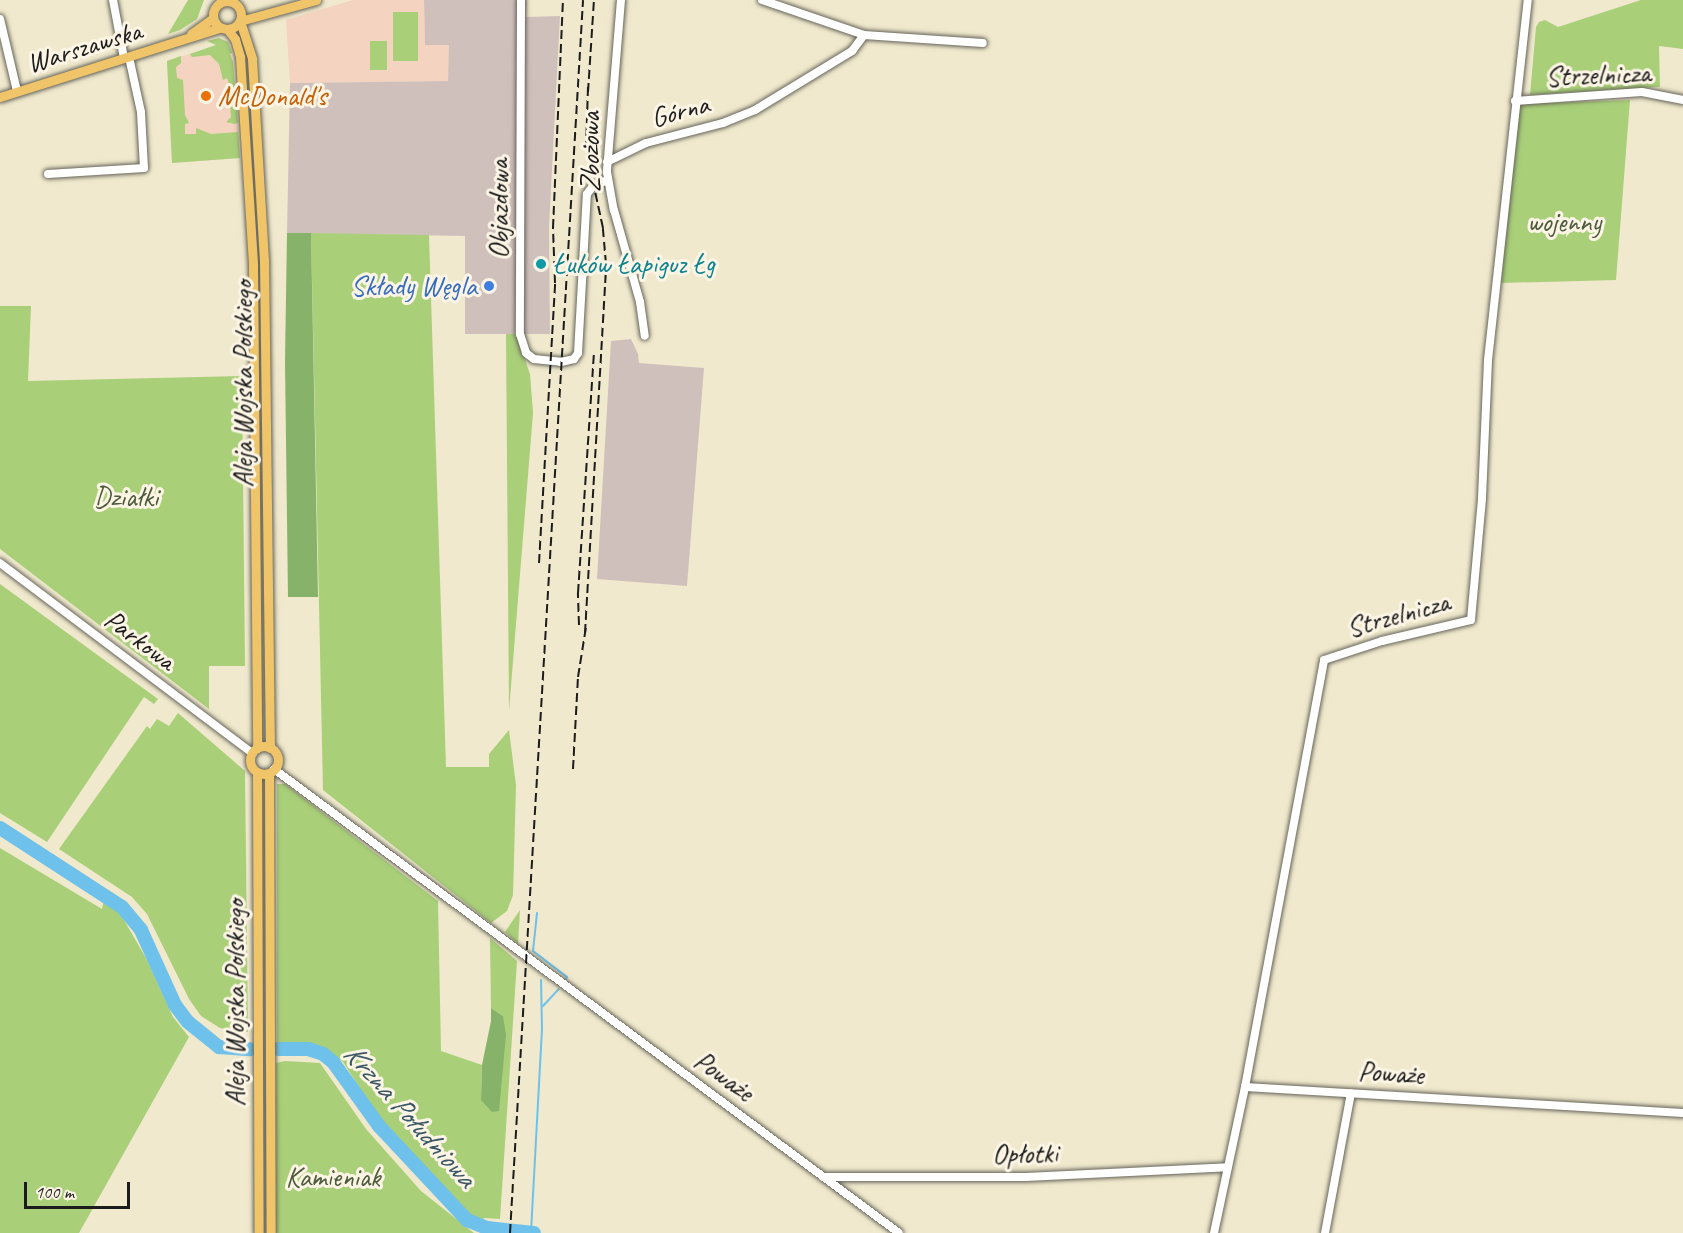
<!DOCTYPE html>
<meta charset="utf-8">
<style>
body{margin:0}
#map{position:relative;width:1683px;height:1233px;overflow:hidden;background:#f0e9cd;font-family:Caveat,sans-serif}
div>[style]{position:absolute}
[style*='--x']{left:calc(var(--x)*1px);top:calc(var(--y)*1px);width:calc(var(--w)*1px);rotate:calc(var(--a)*1deg)}
.built>*{inset:0;background:#f4d3c0}
.industrial>*{inset:0;background:#d0c0bc}
.green>*{inset:0;background:#a9cf79;transform-origin:0 0}
.forest>*{inset:0;background:#86b269}
.stream>*{height:2px;margin:-1px;padding:0 1px;transform-origin:1px;border-radius:1px;background:#6ec1ea}
.river>*{height:14px;margin:-7px;padding:0 7px;transform-origin:7px;border-radius:7px;background:#6ec1ea}
.roads{filter:drop-shadow(0 0 2px #66645a) drop-shadow(0 0 2px #66645a)}
.minor>*{height:8px;margin:-4px;padding:0 4px;transform-origin:4px;border-radius:4px;background:#fff}
.major>*{height:9px;margin:-4.5px;padding:0 4.5px;transform-origin:4.5px;border-radius:4.5px;background:#f0c469}
.major>.ring{margin:-4.5px;padding:0;box-sizing:content-box;background:none;border:9px solid #f0c469;border-radius:50%}
.rail>*{height:2px;margin-top:-1px;transform-origin:0;background:repeating-linear-gradient(90deg,#1c1c1c 0 9px,transparent 0 13.5px)}
.dots>*{width:16px;height:16px;translate:-50% -50%;box-sizing:border-box;border:3px solid #fcf5e5;border-radius:50%}
span{translate:-50% -50%;white-space:nowrap;text-align:center;line-height:1.15;-webkit-text-stroke:6px #fcf5e5;paint-order:stroke}
.street-label{font-size:28px;color:#1c1c1c}
.food-label{font-size:28px;color:#c56008}
.left{translate:0 -50%;text-align:left}
.park-label{font-size:28px;color:#4d5b3d}
.culture-label{font-size:28px;color:#0d838f}
.shop-label{font-size:28px;color:#366cbe}
.right{translate:-100% -50%;text-align:right}
.water-label{font-size:30px;color:#395664;font-style:italic}
.scale{position:absolute;left:24px;top:1182px;width:106px;height:27px;box-sizing:border-box;border:3px solid #1c1c1c;border-top:0;padding-left:8px;font-size:18px;line-height:21px;white-space:nowrap;color:#1c1c1c;-webkit-text-stroke:4px #fcf5e5;paint-order:stroke}
</style>
<div id="map">
<div class="built">
<div style="clip-path:polygon(353px 0,424px 0,425px 45px,449px 45px,449px 81px,290px 83px,286px 20px)"></div>
<div style="clip-path:polygon(228px 42px,233px 62px,240px 158px,172px 163px,167px 61px)"></div>
</div>
<div class="industrial">
<div style="clip-path:polygon(424px 0,527px 0,526px 17px,560px 16px,549px 227px,550px 334px,465px 334px,465px 236px,287px 233px,290px 83px,448px 81px,449px 45px,425px 45px)"></div>
<div style="clip-path:polygon(631px 339px,638px 354px,639px 363px,704px 368px,687px 586px,597px 579px,611px 341px)"></div>
</div>
<div class="green">
<div style="clip-path:polygon(188px 0,204px 0,197px 19px,180px 30px,168px 34px)"></div>
<div style="clip-path:polygon(1641px 0,1683px 0,1683px 49px,1659px 46px,1660px 87px,1530px 95px,1536px 27px,1539px 22px,1545px 20px,1558px 27px)"></div>
<div style="left:393px;top:12px;width:25px;height:49px"></div>
<div style="clip-path:polygon(219px 38px,228px 42px,232px 53px,230px 54px,233px 62px,238px 123px,234px 124px,226px 122px,231px 117px,228px 81px,227px 78px,223px 80px,219px 64px,210px 55px,192px 57px,190px 54px,216px 45px,207px 41px)"></div>
<div style="left:370px;top:41px;width:17px;height:29px"></div>
<div style="clip-path:polygon(181px 56px,181px 63px,176px 67px,177px 78px,183px 80px,185px 115px,189px 123px,185px 124px,185px 134px,196px 134px,196px 128px,211px 134px,238px 132px,240px 158px,172px 163px,167px 61px)"></div>
<div style="clip-path:polygon(1630px 100px,1616px 280px,1501px 283px,1519px 104px)"></div>
<div style="clip-path:polygon(311px 233px,429px 235px,446px 767px,489px 767px,489px 754px,509px 730px,516px 785px,513px 895px,507px 911px,491px 923px,323px 790px)"></div>
<div style="clip-path:polygon(0 306px,31px 306px,28px 381px,242px 376px,245px 666px,209px 666px,209px 709px,0 549px)"></div>
<div style="clip-path:polygon(506px 334px,516px 334px,530px 374px,533px 413px,509px 711px)"></div>
<div style="clip-path:polygon(0 584px,158px 699px,154px 704px,144px 697px,47px 842px,0 813px)"></div>
<div style="clip-path:polygon(178px 713px,245px 771px,248px 1032px,220px 1028px,201px 1016px,189px 999px,147px 914px,132px 897px,59px 849px,147px 726px,150px 729px,157px 719px,169px 726px)"></div>
<div style="clip-path:polygon(277px 784px,285px 784px,438px 901px,441px 1051px,482px 1065px,481px 1100px,503px 1016px,491px 1008px,490px 938px,517px 961px,500px 1219px,485px 1218px,477px 1221px,460px 1207px,376px 1113px,343px 1062px,327px 1049px,311px 1044px,277px 1044px)"></div>
<div style="clip-path:polygon(0 848px,102px 909px,104px 900px,120px 913px,147px 960px,173px 1017px,189px 1037px,79px 1233px,0 1233px)"></div>
<div style="clip-path:polygon(520px 910px,518px 944px,505px 932px)"></div>
<div style="clip-path:polygon(285px 1061px,320px 1063px,366px 1129px,421px 1191px,474px 1233px,276px 1233px,276px 1063px)"></div>
</div>
<div class="forest">
<div style="clip-path:polygon(287px 233px,311px 233px,318px 597px,288px 597px,285px 361px)"></div>
<div style="clip-path:polygon(491px 1008px,503px 1016px,506px 1035px,499px 1111px,492px 1112px,481px 1100px,482px 1065px,491px 1021px)"></div>
</div>
<div class="stream">
<div style="--x:537;--y:913;--w:38;--a:96"></div>
<div style="--x:533;--y:951;--w:43;--a:37.4"></div>
<div style="--x:567;--y:977;--w:4;--a:124"></div>
<div style="--x:543;--y:1006;--w:23;--a:-47"></div>
<div style="--x:531;--y:1232;--w:202;--a:-86.9"></div>
<div style="--x:542;--y:1030;--w:50;--a:-91.1"></div>
</div>
<div class="river">
<div style="--x:0;--y:828;--w:145;--a:32.9"></div>
<div style="--x:122;--y:907;--w:30;--a:50"></div>
<div style="--x:141;--y:930;--w:82;--a:65.6"></div>
<div style="--x:175;--y:1005;--w:21;--a:53"></div>
<div style="--x:188;--y:1022;--w:40;--a:39"></div>
<div style="--x:219;--y:1047;--w:31;--a:4"></div>
<div style="--x:278;--y:1049;--w:30;--a:0"></div>
<div style="--x:308;--y:1049;--w:16;--a:18"></div>
<div style="--x:323;--y:1054;--w:13;--a:39"></div>
<div style="--x:333;--y:1062;--w:79;--a:54.3"></div>
<div style="--x:379;--y:1126;--w:129;--a:46.9"></div>
<div style="--x:467;--y:1220;--w:22;--a:22"></div>
<div style="--x:487;--y:1228;--w:47;--a:6.1"></div>
</div>
<div class="roads">
<div class="minor">
<div style="--x:113;--y:0;--w:59;--a:79.3"></div>
<div style="--x:521;--y:0;--w:334;--a:90.2"></div>
<div style="--x:520;--y:334;--w:20;--a:72"></div>
<div style="--x:526;--y:353;--w:10;--a:37"></div>
<div style="--x:534;--y:359;--w:27;--a:6"></div>
<div style="--x:561;--y:362;--w:13;--a:-13"></div>
<div style="--x:574;--y:359;--w:7;--a:-56"></div>
<div style="--x:578;--y:353;--w:159;--a:-86.8"></div>
<div style="--x:587;--y:194;--w:10;--a:-53"></div>
<div style="--x:593;--y:186;--w:16;--a:-22"></div>
<div style="--x:621;--y:0;--w:173;--a:94.7"></div>
<div style="--x:607;--y:172;--w:39;--a:80"></div>
<div style="--x:614;--y:210;--w:96;--a:74.2"></div>
<div style="--x:640;--y:302;--w:34;--a:82"></div>
<div style="--x:762;--y:0;--w:108;--a:18.9"></div>
<div style="--x:864;--y:35;--w:119;--a:3.8"></div>
<div style="--x:0;--y:19;--w:74;--a:76.7"></div>
<div style="--x:1515;--y:101;--w:127;--a:-4.1"></div>
<div style="--x:1642;--y:92;--w:42;--a:11"></div>
<div style="--x:607;--y:162;--w:43;--a:-26"></div>
<div style="--x:646;--y:143;--w:80;--a:-14.6"></div>
<div style="--x:723;--y:123;--w:35;--a:-22"></div>
<div style="--x:755;--y:110;--w:114;--a:-31.3"></div>
<div style="--x:852;--y:51;--w:20;--a:-53"></div>
<div style="--x:48;--y:174;--w:96;--a:-3.6"></div>
<div style="--x:144;--y:168;--w:56;--a:-93.1"></div>
<div style="--x:141;--y:112;--w:56;--a:-102.3"></div>
<div style="--x:0;--y:563;--w:316;--a:37"></div>
<div style="--x:274;--y:769;--w:778;--a:36.59"></div>
<div style="--x:1245;--y:1087;--w:434;--a:-79.5"></div>
<div style="--x:1324;--y:660;--w:61;--a:-18.1"></div>
<div style="--x:1382;--y:641;--w:91;--a:-13.3"></div>
<div style="--x:1471;--y:620;--w:122;--a:-84.8"></div>
<div style="--x:1482;--y:498;--w:138;--a:-87.5"></div>
<div style="--x:1488;--y:360;--w:362;--a:-83.7"></div>
<div style="--x:823;--y:1177;--w:203;--a:0"></div>
<div style="--x:1026;--y:1177;--w:202;--a:-2.8"></div>
<div style="--x:1214;--y:1233;--w:149;--a:-78"></div>
<div style="--x:1245;--y:1087;--w:439;--a:3.4"></div>
<div style="--x:1325;--y:1233;--w:142;--a:-79.5"></div>
</div>
<div class="major">
<div class="ring" style="left:213px;top:1px;width:19px;height:19px"></div>
<div style="--x:240;--y:21;--w:40;--a:72"></div>
<div style="--x:252;--y:59;--w:201;--a:86.6"></div>
<div style="--x:264;--y:260;--w:488;--a:89.3"></div>
<div style="--x:240;--y:21;--w:79;--a:-15.4"></div>
<div style="--x:228;--y:30;--w:11;--a:52"></div>
<div style="--x:235;--y:39;--w:19;--a:74"></div>
<div style="--x:240;--y:57;--w:209;--a:86.4"></div>
<div style="--x:253;--y:266;--w:482;--a:89.5"></div>
<div style="--x:191;--y:34;--w:27;--a:-36"></div>
<div style="--x:0;--y:97;--w:230;--a:-17.5"></div>
<div class="ring" style="left:250px;top:746px;width:19px;height:19px"></div>
<div style="--x:257;--y:772;--w:461;--a:89.8"></div>
<div style="--x:269;--y:773;--w:460;--a:89.8"></div>
</div>
</div>
<div class="rail">
<div style="--x:588;--y:92;--w:92;--a:-86.3"></div>
<div style="--x:539;--y:563;--w:280;--a:-86.7"></div>
<div style="--x:555;--y:283;--w:55;--a:-92.1"></div>
<div style="--x:553;--y:228;--w:228;--a:-87.5"></div>
<div style="--x:579;--y:625;--w:32;--a:-92"></div>
<div style="--x:578;--y:593;--w:242;--a:-86.2"></div>
<div style="--x:585;--y:633;--w:370;--a:-86.7"></div>
<div style="--x:606;--y:264;--w:36;--a:-95"></div>
<div style="--x:603;--y:228;--w:80;--a:-102.3"></div>
<div style="--x:586;--y:150;--w:64;--a:-88.2"></div>
<div style="--x:573;--y:769;--w:92;--a:-86.9"></div>
<div style="--x:578;--y:677;--w:51;--a:-80.9"></div>
<div style="--x:510;--y:1233;--w:1235;--a:-86.61"></div>
</div>
<div class="dots">
<div style="left:206px;top:96px;background:#e8710a"></div>
<div style="left:541px;top:264px;background:#0f9aa8"></div>
<div style="left:489px;top:286px;background:#3f7fe0"></div>
</div>
<div class="street-label">
<span style="left:84px;top:47px;rotate:-17deg">Warszawska</span>
<span style="left:1598px;top:75px;rotate:-2deg">Strzelnicza</span>
<span style="left:680px;top:111px;rotate:-15deg">Górna</span>
<span style="left:590px;top:152px;rotate:-90deg">Zbożowa</span>
<span style="left:499px;top:209px;rotate:-90deg">Objazdowa</span>
<span style="left:243px;top:384px;rotate:-90deg">Aleja Wojska Polskiego</span>
<span style="left:1398px;top:615px;rotate:-15deg">Strzelnicza</span>
<span style="left:140px;top:640px;rotate:37deg">Parkowa</span>
<span style="left:235px;top:1003px;rotate:-90deg">Aleja Wojska Polskiego</span>
<span style="left:1391px;top:1073px;rotate:4deg">Poważe</span>
<span style="left:724px;top:1076px;rotate:36deg">Poważe</span>
<span style="left:1025px;top:1154px;rotate:-1deg">Opłotki</span>
</div>
<div class="food-label">
<span class="left" style="left:218px;top:96px">McDonald's</span>
</div>
<div class="park-label">
<span style="left:1564px;top:222px">wojenny</span>
<span style="left:126px;top:497px">Działki</span>
<span style="left:333px;top:1177px">Kamieniak</span>
</div>
<div class="culture-label">
<span class="left" style="left:553px;top:264px">Łuków Łapiguz Łg</span>
</div>
<div class="shop-label">
<span class="right" style="left:477px;top:286px">Składy Węgla</span>
</div>
<div class="water-label">
<span style="left:410px;top:1115px;rotate:48deg">Krzna Południowa</span>
</div>
<div class="scale">100 m</div>
</div>
